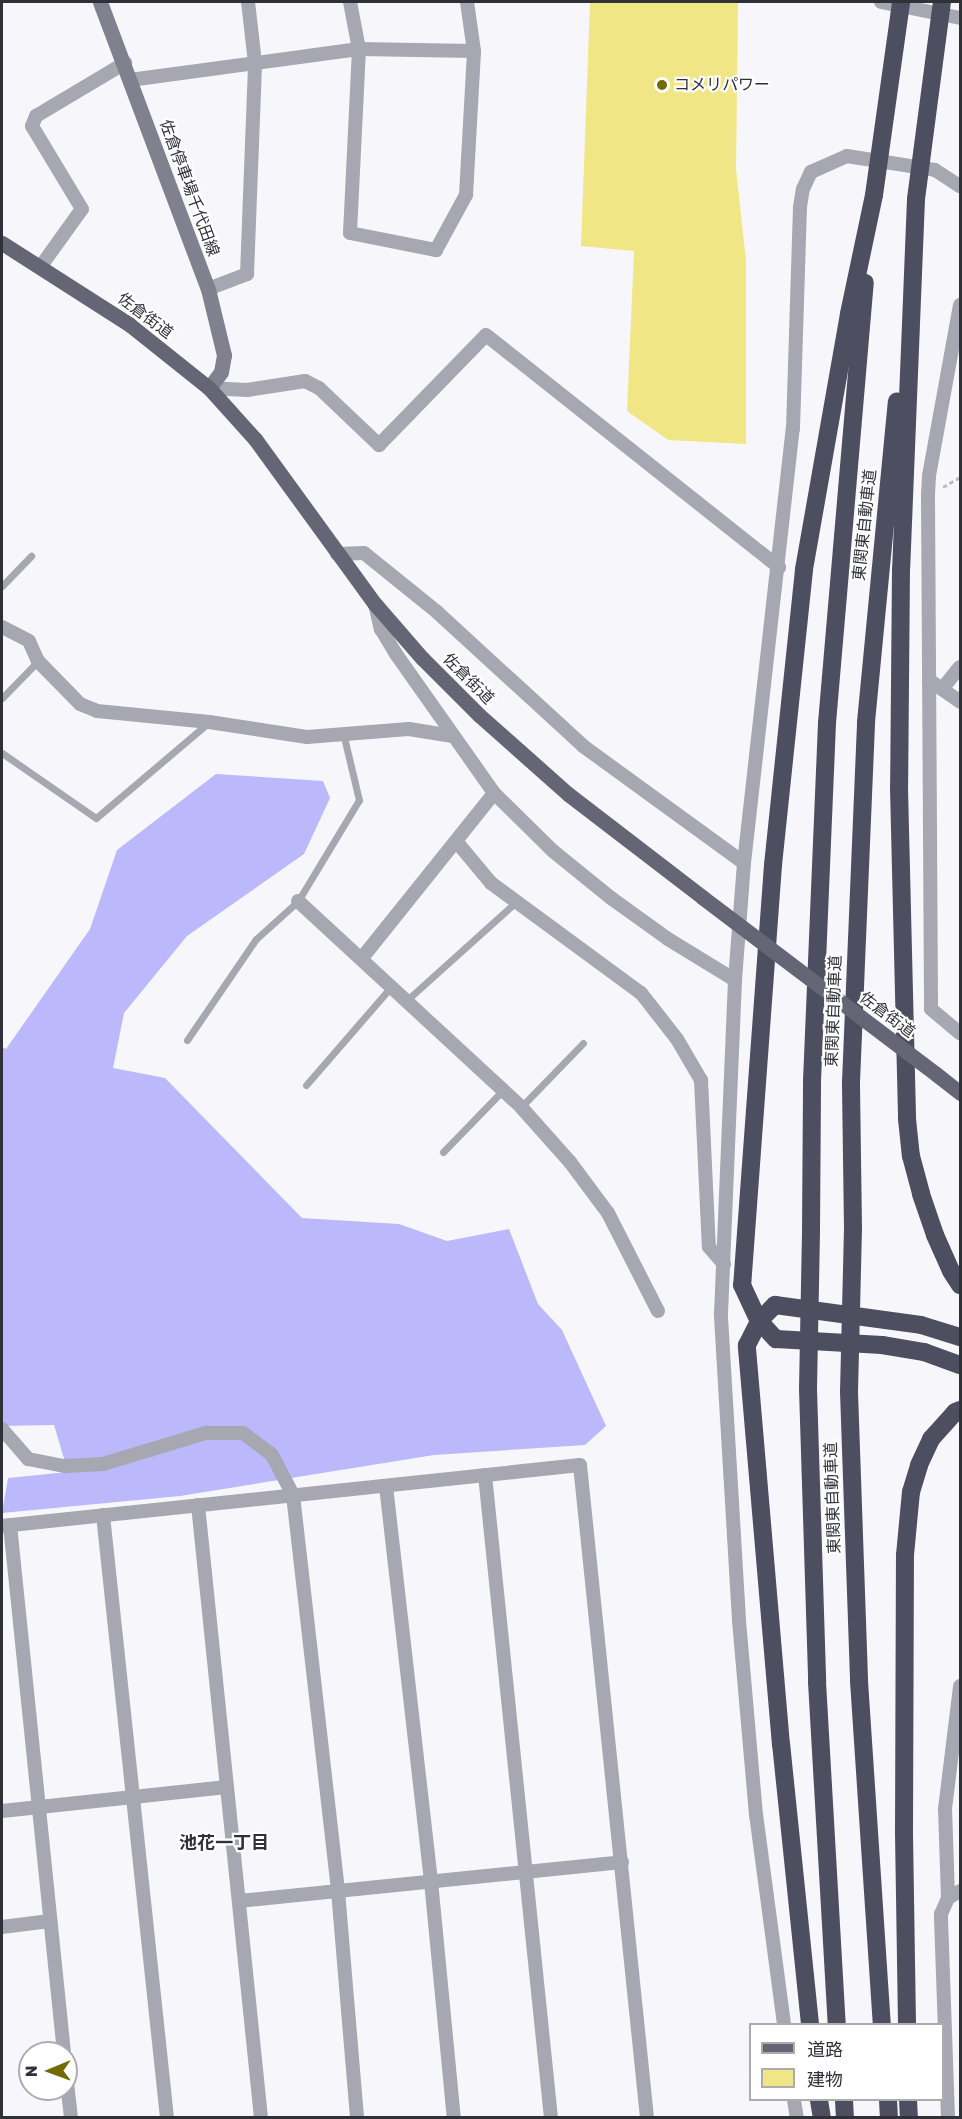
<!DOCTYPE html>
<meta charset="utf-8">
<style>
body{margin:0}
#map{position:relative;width:962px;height:2119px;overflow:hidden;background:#f7f7fb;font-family:Rubik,"Noto Sans JP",sans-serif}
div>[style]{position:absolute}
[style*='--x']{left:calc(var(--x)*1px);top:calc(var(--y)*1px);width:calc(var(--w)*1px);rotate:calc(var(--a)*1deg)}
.forest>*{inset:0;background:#bbb8fc}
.building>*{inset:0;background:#f0e686}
.path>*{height:3px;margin-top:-1.5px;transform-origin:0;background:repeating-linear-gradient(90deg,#bbbbc0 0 4.5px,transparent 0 7.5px)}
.lane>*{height:7px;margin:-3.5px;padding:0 3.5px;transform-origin:3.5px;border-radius:3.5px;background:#a7a7b1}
.street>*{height:14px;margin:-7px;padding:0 7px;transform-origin:7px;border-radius:7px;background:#a7a7b1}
.secondary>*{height:15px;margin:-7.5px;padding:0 7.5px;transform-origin:7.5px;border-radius:7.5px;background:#80808e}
.primary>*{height:15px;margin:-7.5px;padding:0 7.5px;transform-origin:7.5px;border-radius:7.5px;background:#656576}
.highway>*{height:18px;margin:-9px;padding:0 9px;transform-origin:9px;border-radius:9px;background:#4e4e61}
.primary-bridge>*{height:15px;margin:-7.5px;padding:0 7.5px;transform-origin:7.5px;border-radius:7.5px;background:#656576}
.highway-bridge>*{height:18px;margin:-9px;padding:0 9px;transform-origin:9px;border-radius:9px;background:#4e4e61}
.dots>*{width:16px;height:16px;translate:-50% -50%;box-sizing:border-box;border:3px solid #fff;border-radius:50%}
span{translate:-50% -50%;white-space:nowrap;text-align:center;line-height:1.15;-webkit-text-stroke:4.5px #fff;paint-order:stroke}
.poi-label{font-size:16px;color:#303039}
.left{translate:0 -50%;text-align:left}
.street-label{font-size:16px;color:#303039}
.neighbourhood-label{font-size:18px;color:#303039;font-weight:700}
.frame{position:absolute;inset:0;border:3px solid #303039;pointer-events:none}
.legend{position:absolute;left:749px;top:2023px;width:195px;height:78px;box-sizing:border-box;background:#fff;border:2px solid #acacb0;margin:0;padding:8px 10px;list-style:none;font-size:18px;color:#303039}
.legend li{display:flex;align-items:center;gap:12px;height:30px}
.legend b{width:30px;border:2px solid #acacb0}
.north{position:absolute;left:18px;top:2041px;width:60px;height:60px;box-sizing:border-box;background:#fff;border:2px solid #acacb0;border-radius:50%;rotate:269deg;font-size:16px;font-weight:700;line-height:24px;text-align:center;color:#303039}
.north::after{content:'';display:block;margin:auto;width:21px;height:27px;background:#736a03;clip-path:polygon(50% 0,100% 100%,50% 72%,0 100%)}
</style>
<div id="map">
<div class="forest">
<div style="clip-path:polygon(216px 774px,323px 781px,330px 798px,304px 854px,187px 936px,124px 1013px,113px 1068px,165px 1078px,302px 1218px,399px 1224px,447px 1241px,509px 1229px,538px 1304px,562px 1330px,606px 1426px,585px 1445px,434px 1455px,180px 1496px,2px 1513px,8px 1478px,68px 1472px,54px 1425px,2px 1426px,2px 1047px,6px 1049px,90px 929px,117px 850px)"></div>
</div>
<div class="building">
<div style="clip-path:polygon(590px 2px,738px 2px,736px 169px,746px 261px,746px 444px,668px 440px,627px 411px,634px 251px,581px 246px)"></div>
</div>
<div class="path">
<div style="--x:943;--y:487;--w:20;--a:-30"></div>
</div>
<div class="lane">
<div style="--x:2;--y:586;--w:42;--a:-46"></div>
<div style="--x:2;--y:698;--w:52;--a:-45.8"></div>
<div style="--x:2;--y:753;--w:114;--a:34.7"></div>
<div style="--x:96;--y:818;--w:148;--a:-40.3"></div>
<div style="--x:407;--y:1000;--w:148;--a:-42"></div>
<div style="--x:187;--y:1040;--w:122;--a:-55.7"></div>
<div style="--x:256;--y:939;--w:57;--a:-42.1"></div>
<div style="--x:298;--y:901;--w:118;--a:-58.9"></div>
<div style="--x:359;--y:800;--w:69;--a:-103.4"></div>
<div style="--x:306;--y:1085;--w:130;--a:-49.1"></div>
<div style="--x:521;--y:1107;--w:89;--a:-45.9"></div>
<div style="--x:443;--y:1152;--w:86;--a:-45.9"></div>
</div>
<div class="street">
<div style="--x:350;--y:2;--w:48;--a:79.2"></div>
<div style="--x:359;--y:49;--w:184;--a:92.8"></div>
<div style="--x:350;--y:233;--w:88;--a:11.2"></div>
<div style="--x:436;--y:250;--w:63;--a:-61.4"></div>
<div style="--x:466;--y:195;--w:144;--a:-86.8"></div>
<div style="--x:474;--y:51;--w:49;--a:-98.1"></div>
<div style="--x:881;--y:2;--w:81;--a:11.4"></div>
<div style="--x:130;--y:80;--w:231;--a:-7.7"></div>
<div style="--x:359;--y:49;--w:115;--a:1"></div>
<div style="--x:41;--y:266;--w:70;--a:-54.3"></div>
<div style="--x:82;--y:209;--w:97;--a:-121.1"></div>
<div style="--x:32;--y:126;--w:11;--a:-68"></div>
<div style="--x:36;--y:116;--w:104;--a:-30.8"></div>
<div style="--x:208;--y:289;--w:42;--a:-21"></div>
<div style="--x:247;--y:274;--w:211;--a:-87.8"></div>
<div style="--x:255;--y:63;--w:61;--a:-96.5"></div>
<div style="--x:960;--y:305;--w:174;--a:100.3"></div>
<div style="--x:929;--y:476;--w:20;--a:93"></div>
<div style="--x:928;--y:496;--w:513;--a:89.66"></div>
<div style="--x:931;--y:1009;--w:38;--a:40"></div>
<div style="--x:209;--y:388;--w:38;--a:3"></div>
<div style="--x:247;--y:390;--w:59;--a:-8.8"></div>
<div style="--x:305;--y:381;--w:16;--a:27"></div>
<div style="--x:319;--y:388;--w:83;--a:43.5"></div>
<div style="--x:379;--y:445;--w:153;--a:-45.8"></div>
<div style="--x:486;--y:335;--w:374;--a:38.4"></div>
<div style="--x:337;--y:554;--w:27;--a:-2"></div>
<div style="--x:364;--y:553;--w:94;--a:38.9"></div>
<div style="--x:437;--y:612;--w:198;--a:42.5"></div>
<div style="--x:583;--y:746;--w:199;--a:36"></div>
<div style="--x:375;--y:604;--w:26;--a:77"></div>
<div style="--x:381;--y:629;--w:29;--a:59"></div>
<div style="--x:396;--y:654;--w:170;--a:54.8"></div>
<div style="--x:494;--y:793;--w:83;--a:44.5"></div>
<div style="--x:553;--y:851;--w:75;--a:39"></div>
<div style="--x:611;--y:898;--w:70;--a:35.7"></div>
<div style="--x:668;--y:939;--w:79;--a:31.5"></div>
<div style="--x:2;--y:627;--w:30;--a:27"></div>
<div style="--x:29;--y:641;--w:22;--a:66"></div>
<div style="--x:38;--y:661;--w:60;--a:45.7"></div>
<div style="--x:80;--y:704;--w:18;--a:22"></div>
<div style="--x:97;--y:711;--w:113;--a:5.6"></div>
<div style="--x:209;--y:722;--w:99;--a:8.7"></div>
<div style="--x:307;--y:737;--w:102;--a:-4.5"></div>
<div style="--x:409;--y:729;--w:44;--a:9.2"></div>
<div style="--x:929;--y:680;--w:38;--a:35"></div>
<div style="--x:942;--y:689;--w:28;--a:-51"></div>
<div style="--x:456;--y:841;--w:55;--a:50.2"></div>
<div style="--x:491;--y:883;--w:186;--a:36.3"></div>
<div style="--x:641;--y:993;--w:58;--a:52"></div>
<div style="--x:677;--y:1039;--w:48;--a:59.7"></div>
<div style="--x:701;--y:1080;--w:167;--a:87.3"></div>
<div style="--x:709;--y:1247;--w:23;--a:49"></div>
<div style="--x:298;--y:901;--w:304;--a:42.7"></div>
<div style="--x:521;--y:1107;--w:74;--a:48.3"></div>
<div style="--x:570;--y:1162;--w:64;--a:53.3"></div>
<div style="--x:608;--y:1213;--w:110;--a:63"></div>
<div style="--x:362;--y:958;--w:211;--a:-51.3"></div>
<div style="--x:2;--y:1429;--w:40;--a:49"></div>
<div style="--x:28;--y:1459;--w:38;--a:11"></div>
<div style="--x:65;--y:1466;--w:38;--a:-3"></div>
<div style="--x:103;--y:1464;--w:108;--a:-16.8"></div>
<div style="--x:206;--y:1433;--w:37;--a:0"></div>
<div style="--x:243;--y:1433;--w:36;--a:37"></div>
<div style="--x:272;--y:1455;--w:45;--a:62.3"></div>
<div style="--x:293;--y:1495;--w:399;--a:83.5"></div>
<div style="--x:338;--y:1891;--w:228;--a:85.2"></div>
<div style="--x:485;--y:1475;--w:646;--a:84.14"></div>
<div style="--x:386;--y:1486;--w:398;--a:83.5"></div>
<div style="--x:431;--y:1881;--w:238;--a:84.5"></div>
<div style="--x:198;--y:1505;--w:616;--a:84.13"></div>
<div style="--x:103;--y:1515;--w:606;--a:83.94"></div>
<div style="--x:10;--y:1525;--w:531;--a:84.16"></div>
<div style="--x:2;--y:1526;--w:581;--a:-6.02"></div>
<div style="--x:580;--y:1465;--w:656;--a:84.14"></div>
<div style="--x:2;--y:1811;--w:226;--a:-6.1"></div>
<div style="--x:948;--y:1898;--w:89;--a:-91.9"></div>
<div style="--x:945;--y:1809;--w:124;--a:-83"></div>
<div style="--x:239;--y:1901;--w:385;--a:-5.8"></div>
<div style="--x:2;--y:1927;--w:48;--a:-7.1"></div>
<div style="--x:784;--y:2024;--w:211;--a:-97.6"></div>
<div style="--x:756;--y:1815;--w:196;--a:-95"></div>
<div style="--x:739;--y:1620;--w:307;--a:-93.4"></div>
<div style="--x:721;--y:1314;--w:334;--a:-87.6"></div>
<div style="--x:735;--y:980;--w:117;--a:-85.6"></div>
<div style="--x:744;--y:863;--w:437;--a:-83.6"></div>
<div style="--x:793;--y:429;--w:222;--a:-88.2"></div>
<div style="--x:800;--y:207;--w:18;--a:-81"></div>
<div style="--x:803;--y:189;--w:19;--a:-65"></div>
<div style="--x:811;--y:172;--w:39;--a:-24"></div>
<div style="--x:847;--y:156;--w:89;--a:9"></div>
<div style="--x:935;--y:170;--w:30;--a:33"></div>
<div style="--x:66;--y:2074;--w:44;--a:83.5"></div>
<div style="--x:794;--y:2100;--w:18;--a:81"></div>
<div style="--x:948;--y:2118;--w:204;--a:-92"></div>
<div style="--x:941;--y:1914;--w:17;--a:-66"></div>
<div style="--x:948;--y:1898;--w:14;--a:-30"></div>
</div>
<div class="secondary">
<div style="--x:100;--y:2;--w:307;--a:69.4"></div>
<div style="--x:208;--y:289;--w:68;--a:76.4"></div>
<div style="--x:224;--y:355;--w:17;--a:100"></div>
<div style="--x:221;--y:372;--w:20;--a:127"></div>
</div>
<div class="primary">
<div style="--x:2;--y:243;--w:152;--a:32.6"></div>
<div style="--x:130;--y:325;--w:101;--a:38.6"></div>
<div style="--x:209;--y:388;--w:69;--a:48"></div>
<div style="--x:255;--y:439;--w:204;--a:54"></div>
<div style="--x:375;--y:604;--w:72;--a:49"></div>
<div style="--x:422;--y:658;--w:81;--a:45"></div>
<div style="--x:479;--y:715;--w:119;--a:41.6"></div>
<div style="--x:568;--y:794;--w:169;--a:37.5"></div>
<div style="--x:936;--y:1074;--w:31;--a:38"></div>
</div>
<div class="highway">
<div style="--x:874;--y:195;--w:122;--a:101.9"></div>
<div style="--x:849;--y:314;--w:260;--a:100"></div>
<div style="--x:804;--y:570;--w:297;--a:96"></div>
<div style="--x:773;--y:865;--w:421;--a:94.2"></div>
<div style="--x:742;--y:1285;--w:40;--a:65"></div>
<div style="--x:759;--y:1321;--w:25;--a:47"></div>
<div style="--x:776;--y:1339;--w:106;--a:3.2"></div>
<div style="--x:882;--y:1345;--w:43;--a:9.5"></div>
<div style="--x:924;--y:1352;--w:38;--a:20"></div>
<div style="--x:916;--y:199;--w:370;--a:92.3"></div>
<div style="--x:901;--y:569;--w:219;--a:90.5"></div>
<div style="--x:899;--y:788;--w:331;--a:88.6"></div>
<div style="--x:907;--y:1119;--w:37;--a:84"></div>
<div style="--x:911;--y:1156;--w:39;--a:75"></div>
<div style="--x:921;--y:1194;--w:43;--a:71.1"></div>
<div style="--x:935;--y:1235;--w:39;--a:66"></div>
<div style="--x:951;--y:1271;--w:17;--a:57"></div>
<div style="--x:853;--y:1229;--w:147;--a:-90.8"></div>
<div style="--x:851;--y:1082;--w:360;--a:-87.6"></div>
<div style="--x:866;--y:722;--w:322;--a:-84.5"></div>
<div style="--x:811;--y:1231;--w:150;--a:-89.6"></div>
<div style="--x:812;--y:1081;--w:358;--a:-87.6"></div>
<div style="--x:827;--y:723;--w:442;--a:-85.1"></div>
<div style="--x:808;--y:1389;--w:293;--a:88.2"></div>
<div style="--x:817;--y:1682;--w:343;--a:86.7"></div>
<div style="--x:849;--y:1392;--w:289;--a:88"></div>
<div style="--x:859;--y:1681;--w:344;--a:86.2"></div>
<div style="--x:810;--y:2024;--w:281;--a:-95.9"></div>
<div style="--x:781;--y:1745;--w:401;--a:-94.9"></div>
<div style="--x:747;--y:1345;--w:27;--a:-63"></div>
<div style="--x:759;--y:1321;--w:23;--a:-45"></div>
<div style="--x:775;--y:1305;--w:147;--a:7.8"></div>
<div style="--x:921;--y:1325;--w:41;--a:17.1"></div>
<div style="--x:907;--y:2024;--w:192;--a:-90.9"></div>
<div style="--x:904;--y:1832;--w:277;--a:-89.8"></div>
<div style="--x:905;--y:1555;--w:63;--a:-84.6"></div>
<div style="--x:911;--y:1492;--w:28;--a:-73"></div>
<div style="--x:919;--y:1465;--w:29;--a:-65"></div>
<div style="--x:931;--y:1439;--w:36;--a:-48"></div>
<div style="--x:955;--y:1412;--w:5;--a:-22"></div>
<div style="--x:819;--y:2100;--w:18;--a:81"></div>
<div style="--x:844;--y:2100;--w:18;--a:87"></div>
<div style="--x:888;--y:2100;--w:18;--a:87"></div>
<div style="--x:908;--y:2100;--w:18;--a:87"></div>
</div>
<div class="primary-bridge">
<div style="--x:702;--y:897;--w:293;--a:37.1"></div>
</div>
<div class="highway-bridge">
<div style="--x:874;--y:195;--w:195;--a:-82"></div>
<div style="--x:916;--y:199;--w:199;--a:-82.5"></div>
<div style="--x:808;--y:1389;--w:158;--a:-88.9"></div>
<div style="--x:849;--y:1392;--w:163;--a:-88.6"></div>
</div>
<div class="dots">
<div style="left:662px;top:85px;background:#736a03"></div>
</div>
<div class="poi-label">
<span class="left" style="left:674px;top:85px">コメリパワー</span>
</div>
<div class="street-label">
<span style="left:189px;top:188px;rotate:70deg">佐倉停車場千代田線</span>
<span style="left:145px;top:316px;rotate:37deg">佐倉街道</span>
<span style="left:865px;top:525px;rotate:-84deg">東関東自動車道</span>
<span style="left:468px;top:679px;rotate:45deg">佐倉街道</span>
<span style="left:834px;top:1011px;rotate:-88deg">東関東自動車道</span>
<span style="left:887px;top:1015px;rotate:37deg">佐倉街道</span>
<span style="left:833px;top:1498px;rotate:-92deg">東関東自動車道</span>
</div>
<div class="neighbourhood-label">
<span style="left:224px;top:1843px">池花一丁目</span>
</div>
<div class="frame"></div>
<ul class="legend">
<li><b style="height:8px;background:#656576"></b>道路</li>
<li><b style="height:16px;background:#f0e686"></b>建物</li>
</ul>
<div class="north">N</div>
</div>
